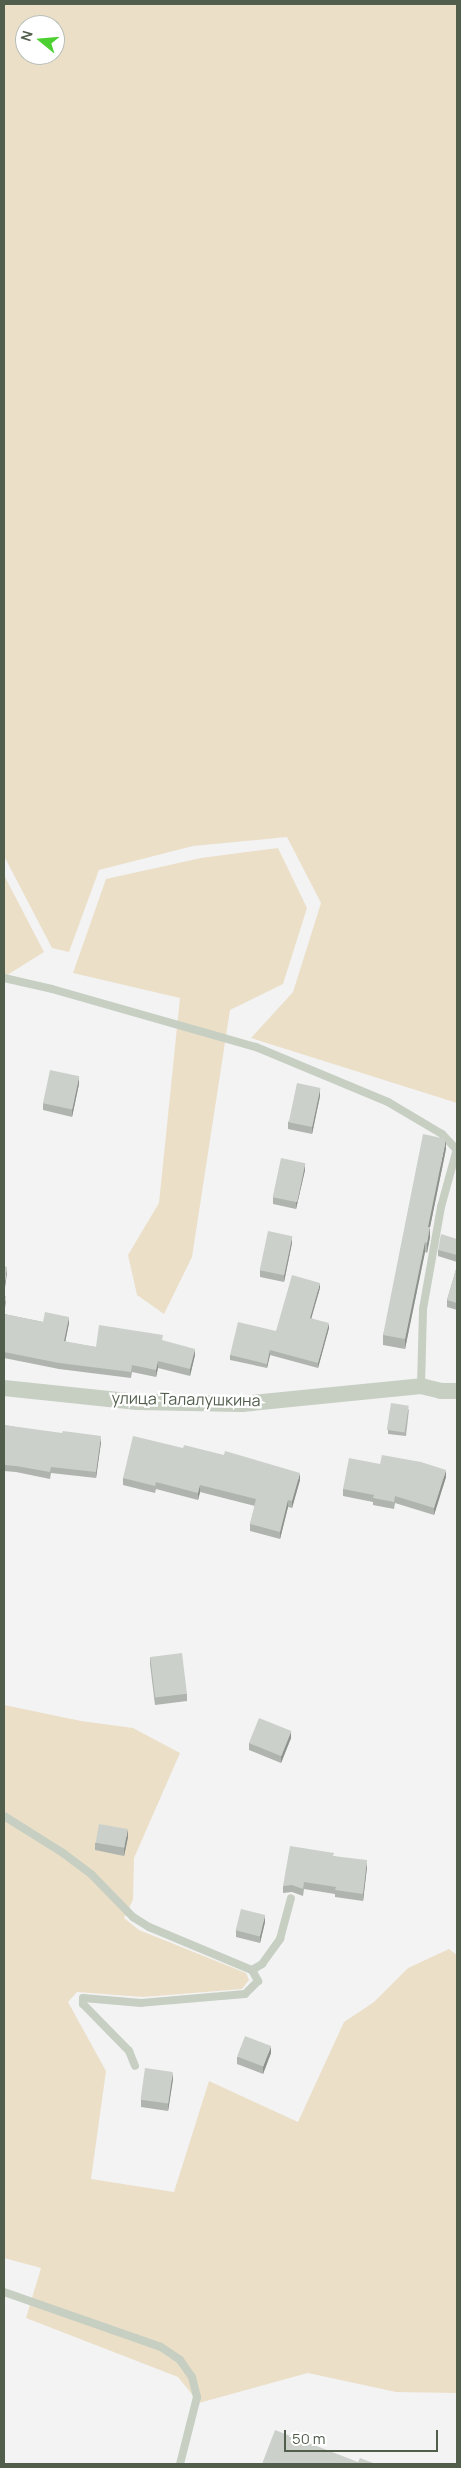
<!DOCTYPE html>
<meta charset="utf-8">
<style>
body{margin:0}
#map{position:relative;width:461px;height:2468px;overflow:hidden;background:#f3f3f4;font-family:Manrope,sans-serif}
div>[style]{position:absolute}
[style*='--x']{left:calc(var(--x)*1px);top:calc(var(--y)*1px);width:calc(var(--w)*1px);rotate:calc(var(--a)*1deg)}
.green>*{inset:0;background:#ebdfc8}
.service>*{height:8px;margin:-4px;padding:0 4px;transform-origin:4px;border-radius:4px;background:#c6cfc2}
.minor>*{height:16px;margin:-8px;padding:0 8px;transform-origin:8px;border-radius:8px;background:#c6cfc2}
.wall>*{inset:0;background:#afb4ae}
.shaded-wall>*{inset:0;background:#8e928d}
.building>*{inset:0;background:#cbd1ca;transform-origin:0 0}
span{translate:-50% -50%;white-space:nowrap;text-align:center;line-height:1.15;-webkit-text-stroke:4.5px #fff;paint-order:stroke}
.street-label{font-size:16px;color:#515e4c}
.frame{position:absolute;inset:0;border:5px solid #515e4c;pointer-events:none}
.north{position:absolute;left:15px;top:15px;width:50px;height:50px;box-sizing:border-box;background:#fff;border:1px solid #b9bfb7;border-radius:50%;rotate:287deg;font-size:14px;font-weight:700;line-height:20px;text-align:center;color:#515e4c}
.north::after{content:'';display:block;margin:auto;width:18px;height:22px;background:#4cd031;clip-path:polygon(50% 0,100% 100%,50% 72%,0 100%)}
.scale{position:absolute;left:284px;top:2430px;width:154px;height:22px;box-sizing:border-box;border:2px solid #515e4c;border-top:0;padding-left:6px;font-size:15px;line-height:18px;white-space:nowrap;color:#515e4c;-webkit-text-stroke:4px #fff;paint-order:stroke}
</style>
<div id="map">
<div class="green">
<div style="clip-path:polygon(evenodd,4px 4px,457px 4px,457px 1103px,251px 1038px,293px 992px,321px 903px,287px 837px,193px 846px,99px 870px,69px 952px,52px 948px,4px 856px,4px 4px,25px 25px,55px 25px,55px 55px,25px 55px,25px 25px)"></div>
<div style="clip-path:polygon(278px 848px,307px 908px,283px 984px,230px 1010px,192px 1257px,164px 1314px,137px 1295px,128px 1255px,159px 1203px,180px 998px,73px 973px,106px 879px,201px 858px)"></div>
<div style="clip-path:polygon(4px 875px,44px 952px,4px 977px)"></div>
<div style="clip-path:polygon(4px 1705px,81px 1721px,133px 1728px,180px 1753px,134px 1858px,133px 1900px,124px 1918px,139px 1930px,246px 1973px,249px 1980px,242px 1989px,143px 1997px,77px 1992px,68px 2002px,106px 2071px,91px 2179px,174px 2192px,209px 2081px,298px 2122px,344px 2022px,374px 2002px,408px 1968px,449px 1949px,457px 1955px,457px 2393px,396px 2392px,308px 2373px,199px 2403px,178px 2377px,26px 2318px,41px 2268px,4px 2258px)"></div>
</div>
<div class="service">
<div style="--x:4;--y:978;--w:49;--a:12.9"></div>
<div style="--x:52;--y:989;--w:212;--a:15.9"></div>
<div style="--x:256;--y:1047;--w:143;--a:22.6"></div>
<div style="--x:388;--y:1102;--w:63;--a:30.7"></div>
<div style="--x:442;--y:1134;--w:22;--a:47"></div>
<div style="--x:421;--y:1386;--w:77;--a:-88.5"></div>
<div style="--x:423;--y:1309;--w:104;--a:-80"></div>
<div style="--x:441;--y:1207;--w:60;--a:-74.6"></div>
<div style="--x:4;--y:1816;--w:70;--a:32.1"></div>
<div style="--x:63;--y:1853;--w:36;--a:37"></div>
<div style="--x:92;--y:1875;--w:59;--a:45.7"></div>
<div style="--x:133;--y:1917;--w:19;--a:32"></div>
<div style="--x:149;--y:1927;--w:112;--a:22.7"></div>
<div style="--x:252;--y:1970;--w:13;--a:61"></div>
<div style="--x:258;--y:1981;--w:18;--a:135"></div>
<div style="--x:245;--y:1994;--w:104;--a:175.1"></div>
<div style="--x:141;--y:2003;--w:58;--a:-175.1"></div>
<div style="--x:83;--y:1998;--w:6;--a:90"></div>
<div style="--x:83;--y:2004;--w:66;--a:45.6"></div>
<div style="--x:129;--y:2051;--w:16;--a:68"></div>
<div style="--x:252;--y:1970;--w:12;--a:-31"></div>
<div style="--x:262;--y:1964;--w:31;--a:-54"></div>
<div style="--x:280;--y:1939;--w:42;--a:-75"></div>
<div style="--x:4;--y:2292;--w:166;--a:19.3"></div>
<div style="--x:161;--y:2347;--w:23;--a:34"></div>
<div style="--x:180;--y:2360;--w:21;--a:55"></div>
<div style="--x:192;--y:2377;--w:21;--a:76"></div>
<div style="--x:197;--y:2397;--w:69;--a:104.2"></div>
</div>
<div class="minor">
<div style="--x:4;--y:1388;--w:134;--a:6"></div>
<div style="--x:137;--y:1402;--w:105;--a:1.1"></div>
<div style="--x:242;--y:1404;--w:180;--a:-5.7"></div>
<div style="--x:421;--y:1386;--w:21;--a:14"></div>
<div style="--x:441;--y:1391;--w:16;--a:0"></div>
</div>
<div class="wall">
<div style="clip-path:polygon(79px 1084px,72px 1117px,43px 1110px,43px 1103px)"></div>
<div style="clip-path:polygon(320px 1096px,312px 1134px,288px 1129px,288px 1122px)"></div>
<div style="clip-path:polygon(446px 1149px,430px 1227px,430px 1237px,427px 1253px,425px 1252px,405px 1349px,383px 1345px,383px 1335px)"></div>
<div style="clip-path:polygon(305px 1170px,296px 1209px,273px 1204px,273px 1197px)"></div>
<div style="clip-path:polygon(457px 1239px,457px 1262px,438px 1256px,438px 1250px)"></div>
<div style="clip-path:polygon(292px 1243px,284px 1282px,260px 1277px,260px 1270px)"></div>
<div style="clip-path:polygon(457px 1266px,457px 1310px,447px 1307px,447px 1300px)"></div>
<div style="clip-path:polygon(320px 1288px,311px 1318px,329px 1328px,318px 1368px,270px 1355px,267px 1368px,230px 1360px,230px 1355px,276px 1331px)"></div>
<div style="clip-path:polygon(4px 1296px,6px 1302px,4px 1314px,43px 1322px,69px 1323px,65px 1342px,96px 1347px,163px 1341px,195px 1355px,190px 1376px,158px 1368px,156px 1377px,132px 1372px,131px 1378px,59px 1369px,4px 1358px)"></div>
<div style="clip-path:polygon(409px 1409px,406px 1436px,388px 1434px,388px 1430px)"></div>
<div style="clip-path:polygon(4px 1425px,101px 1442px,96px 1478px,51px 1473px,50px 1479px,16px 1472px,4px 1471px)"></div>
<div style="clip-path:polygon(183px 1448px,300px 1480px,292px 1508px,288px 1507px,280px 1539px,250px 1531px,250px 1524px,255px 1506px,200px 1492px,198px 1500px,156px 1489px,155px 1493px,123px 1485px,123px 1478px)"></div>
<div style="clip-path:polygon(446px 1477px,434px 1515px,395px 1503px,394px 1509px,373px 1505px,373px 1502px,343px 1496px,343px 1489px)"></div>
<div style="clip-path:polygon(150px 1657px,187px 1694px,187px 1701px,155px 1705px,150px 1664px)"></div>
<div style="clip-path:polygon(291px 1738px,281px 1763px,249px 1750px,249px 1743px)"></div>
<div style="clip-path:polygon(128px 1837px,124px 1856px,95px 1850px,95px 1843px)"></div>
<div style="clip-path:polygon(334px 1856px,367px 1867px,363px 1901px,335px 1897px,335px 1894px,304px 1889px,303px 1896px,292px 1892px,283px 1893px,283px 1886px)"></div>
<div style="clip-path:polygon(265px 1922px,260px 1943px,236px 1937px,236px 1930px)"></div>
<div style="clip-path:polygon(271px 2053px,263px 2074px,237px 2064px,237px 2057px)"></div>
<div style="clip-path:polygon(173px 2079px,168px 2111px,141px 2107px,141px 2100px)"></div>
</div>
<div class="shaded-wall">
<div style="clip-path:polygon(79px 1076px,79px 1084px,72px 1117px,72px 1109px)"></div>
<div style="clip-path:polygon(320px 1088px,320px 1096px,312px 1134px,312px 1127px)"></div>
<div style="clip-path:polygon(446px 1139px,446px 1149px,428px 1237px,428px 1227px)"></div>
<div style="clip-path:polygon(305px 1163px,305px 1170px,296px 1209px,296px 1202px)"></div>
<div style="clip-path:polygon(430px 1227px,430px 1237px,427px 1253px,427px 1243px)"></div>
<div style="clip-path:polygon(292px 1236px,292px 1243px,284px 1282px,284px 1275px)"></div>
<div style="clip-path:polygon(425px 1242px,425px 1252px,405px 1349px,405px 1339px)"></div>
<div style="clip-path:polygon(7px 1267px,7px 1273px,4px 1295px,4px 1289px)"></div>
<div style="clip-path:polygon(320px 1283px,320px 1288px,310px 1323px,310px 1318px)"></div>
<div style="clip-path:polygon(69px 1317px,69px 1323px,64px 1348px,64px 1341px)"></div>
<div style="clip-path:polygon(329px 1323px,329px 1328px,318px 1368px,318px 1363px)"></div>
<div style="clip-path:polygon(195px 1349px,195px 1355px,190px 1376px,190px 1369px)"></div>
<div style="clip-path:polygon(270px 1350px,270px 1355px,267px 1368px,267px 1364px)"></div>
<div style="clip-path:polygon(158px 1361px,158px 1368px,156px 1377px,156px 1370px)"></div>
<div style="clip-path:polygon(101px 1436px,101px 1442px,96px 1478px,96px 1472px)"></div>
<div style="clip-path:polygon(446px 1470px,446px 1477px,434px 1515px,434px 1508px)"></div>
<div style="clip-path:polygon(300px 1473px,300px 1480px,292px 1508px,292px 1501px)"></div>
<div style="clip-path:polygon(200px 1485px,200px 1492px,198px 1500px,198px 1493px)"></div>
<div style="clip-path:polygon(288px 1500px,288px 1507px,280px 1539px,280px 1532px)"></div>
<div style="clip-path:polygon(291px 1731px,291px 1738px,281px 1763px,281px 1756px)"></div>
<div style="clip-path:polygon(128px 1829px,128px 1837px,124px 1856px,124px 1849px)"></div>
<div style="clip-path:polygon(367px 1860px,367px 1867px,363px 1901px,363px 1894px)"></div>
<div style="clip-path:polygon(265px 1915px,265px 1922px,260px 1943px,260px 1936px)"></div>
<div style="clip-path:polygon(271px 2046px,271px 2053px,263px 2074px,263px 2067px)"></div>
<div style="clip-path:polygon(173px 2072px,173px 2079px,168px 2111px,168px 2104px)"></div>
</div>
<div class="building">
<div style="left:50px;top:1070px;width:30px;height:34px;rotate:12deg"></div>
<div style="left:297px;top:1083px;width:24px;height:40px;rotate:12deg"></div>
<div style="clip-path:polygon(423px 1134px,446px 1139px,428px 1227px,430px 1227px,427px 1243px,425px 1242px,405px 1339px,383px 1335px)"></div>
<div style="left:281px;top:1158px;width:25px;height:40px;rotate:12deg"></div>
<div style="left:268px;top:1231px;width:25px;height:40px;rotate:12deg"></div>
<div style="clip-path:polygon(441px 1234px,457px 1239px,457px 1255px,438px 1250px)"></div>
<div style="clip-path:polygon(4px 1266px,7px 1267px,4px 1289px)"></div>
<div style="clip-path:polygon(457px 1266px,457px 1303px,447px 1300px)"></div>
<div style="clip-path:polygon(292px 1275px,320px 1283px,310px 1318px,329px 1323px,318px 1363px,270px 1350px,267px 1364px,230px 1355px,238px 1322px,276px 1331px)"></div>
<div style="clip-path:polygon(4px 1296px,6px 1296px,4px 1310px)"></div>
<div style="clip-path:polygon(45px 1312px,69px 1317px,64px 1341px,96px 1347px,99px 1325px,163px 1335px,162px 1340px,195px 1349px,190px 1369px,158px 1361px,156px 1370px,132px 1365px,131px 1372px,59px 1363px,4px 1352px,4px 1314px,43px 1322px)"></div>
<div style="left:391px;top:1403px;width:18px;height:27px;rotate:9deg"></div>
<div style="clip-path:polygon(4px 1425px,62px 1433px,63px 1431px,101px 1436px,96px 1472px,51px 1467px,50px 1472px,16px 1466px,4px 1465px)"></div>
<div style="clip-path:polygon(133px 1436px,183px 1448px,184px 1445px,224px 1455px,225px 1451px,300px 1473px,292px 1501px,288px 1500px,280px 1532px,250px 1524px,256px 1499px,200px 1485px,198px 1493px,156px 1482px,155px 1486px,123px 1478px)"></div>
<div style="clip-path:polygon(382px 1455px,421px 1462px,446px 1470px,434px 1508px,395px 1496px,394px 1502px,373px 1498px,374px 1495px,343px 1489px,349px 1458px,380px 1464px)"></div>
<div style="left:182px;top:1653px;width:41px;height:32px;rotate:83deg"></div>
<div style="left:259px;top:1718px;width:35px;height:27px;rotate:22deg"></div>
<div style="left:99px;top:1824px;width:29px;height:19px;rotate:10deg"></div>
<div style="clip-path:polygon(290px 1846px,334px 1853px,333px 1856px,367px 1860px,363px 1894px,335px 1890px,336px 1887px,304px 1882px,303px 1889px,292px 1885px,283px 1886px)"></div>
<div style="left:241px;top:1909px;width:25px;height:22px;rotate:14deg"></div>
<div style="left:245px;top:2036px;width:28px;height:22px;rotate:21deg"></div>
<div style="left:145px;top:2068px;width:28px;height:32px;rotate:8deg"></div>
<div style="clip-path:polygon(275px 2430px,358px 2462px,360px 2458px,376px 2464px,262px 2464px)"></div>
</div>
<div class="street-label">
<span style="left:186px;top:1399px;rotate:1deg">улица Талалушкина</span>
</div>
<div class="frame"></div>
<div class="north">N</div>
<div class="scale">50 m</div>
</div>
